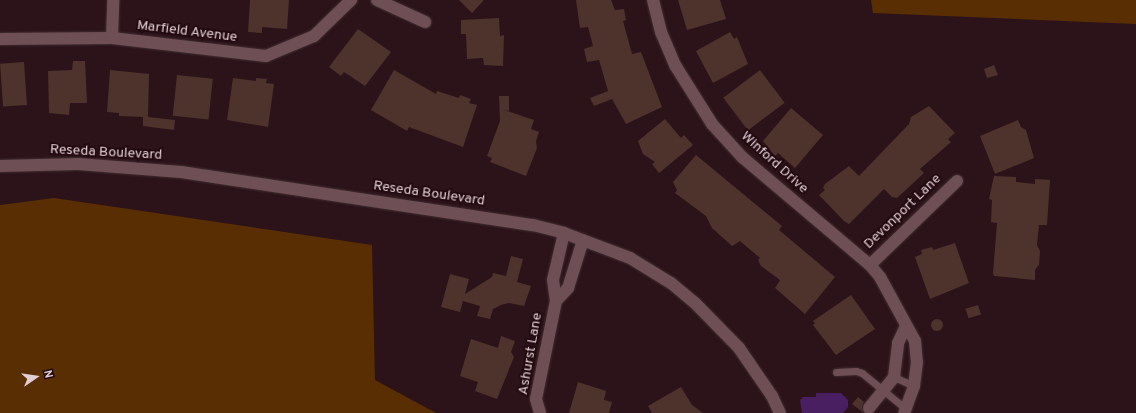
<!DOCTYPE html>
<style>
body{margin:0}
#map{position:relative;width:1136px;height:413px;overflow:hidden;background:#2c1319;font-family:Overpass,sans-serif}
div>[style]{position:absolute}
[style*='--x']{left:calc(var(--x)*1px);top:calc(var(--y)*1px);width:calc(var(--w)*1px);rotate:calc(var(--a)*1deg)}
.green>*{inset:0;background:#592e02}
.water>*{inset:0;background:#4a1f62}
.building>*{inset:0;background:#4e322c;transform-origin:0 0}
.round{border-radius:50%}
.roads{filter:drop-shadow(0 0 1px #402e32) drop-shadow(0 0 1px #402e32)}
.lane>*{height:7px;margin:-3.5px;padding:0 3.5px;transform-origin:3.5px;border-radius:3.5px;background:#6e4f55}
.street>*{height:12px;margin:-6px;padding:0 6px;transform-origin:6px;border-radius:6px;background:#6e4f55}
.secondary>*{height:12px;margin:-6px;padding:0 6px;transform-origin:6px;border-radius:6px;background:#6e4f55}
span{translate:-50% -50%;white-space:nowrap;text-align:center;line-height:1.15;-webkit-text-stroke:4px #220910;paint-order:stroke}
.street-label{font-size:14px;color:#e1ced2}
.north{position:absolute;left:16px;top:357px;width:40px;height:40px;-webkit-text-stroke:3px #220910;paint-order:stroke;rotate:77deg;font-size:11px;font-weight:700;line-height:16px;text-align:center;color:#e1ced2}
.north::after{content:'';display:block;margin:auto;width:14px;height:18px;background:#e1ced2;clip-path:polygon(50% 0,100% 100%,50% 72%,0 100%)}
</style>
<div id="map">
<div class="green">
<div style="clip-path:polygon(871px 0,1136px 0,1136px 24px,873px 13px)"></div>
<div style="clip-path:polygon(54px 198px,372px 245px,375px 380px,436px 413px,0 413px,0 205px)"></div>
</div>
<div class="water">
<div style="clip-path:polygon(816px 393px,841px 393px,848px 400px,848px 407px,843px 413px,802px 413px,800px 400px,803px 397px,816px 397px)"></div>
</div>
<div class="building">
<div style="clip-path:polygon(250px 0,289px 0,287px 29px,262px 27px,262px 33px,248px 32px)"></div>
<div style="clip-path:polygon(459px 0,484px 0,472px 13px)"></div>
<div style="clip-path:polygon(576px 0,611px 0,615px 10px,624px 9px,626px 20px,623px 21px,632px 54px,641px 52px,662px 107px,626px 124px,612px 99px,594px 106px,590px 98px,608px 91px,599px 60px,587px 62px,584px 49px,593px 46px,588px 27px,580px 28px)"></div>
<div style="clip-path:polygon(678px 0,720px 0,726px 19px,687px 30px)"></div>
<div style="clip-path:polygon(499px 18px,500px 36px,504px 35px,503px 66px,484px 65px,483px 58px,467px 59px,466px 34px,461px 34px,461px 20px)"></div>
<div style="clip-path:polygon(358px 29px,391px 52px,365px 86px,344px 72px,341px 76px,329px 67px)"></div>
<div style="clip-path:polygon(730px 32px,734px 39px,737px 37px,748px 64px,713px 83px,696px 51px)"></div>
<div style="clip-path:polygon(73px 61px,85px 61px,87px 103px,70px 103px,69px 115px,49px 113px,48px 71px,72px 70px)"></div>
<div style="left:24px;top:62px;width:43px;height:24px;rotate:86deg"></div>
<div style="clip-path:polygon(994px 65px,998px 75px,987px 78px,984px 69px)"></div>
<div style="clip-path:polygon(110px 70px,149px 74px,148px 117px,175px 120px,174px 130px,143px 126px,143px 117px,119px 116px,119px 113px,107px 112px)"></div>
<div style="clip-path:polygon(394px 70px,436px 94px,437px 91px,459px 98px,460px 95px,471px 99px,469px 103px,477px 105px,463px 147px,409px 127px,407px 131px,371px 110px)"></div>
<div style="left:760px;top:70px;width:41px;height:46px;rotate:53deg"></div>
<div style="left:177px;top:75px;width:36px;height:41px;rotate:6deg"></div>
<div style="clip-path:polygon(233px 78px,256px 81px,256px 78px,267px 79px,266px 83px,274px 84px,268px 127px,227px 120px)"></div>
<div style="clip-path:polygon(499px 96px,509px 96px,509px 111px,504px 110px,534px 120px,531px 129px,539px 132px,536px 141px,537px 148px,526px 176px,490px 162px,492px 158px,487px 156px,500px 121px)"></div>
<div style="clip-path:polygon(929px 106px,955px 133px,948px 139px,951px 142px,920px 169px,924px 173px,897px 198px,892px 197px,884px 189px,849px 224px,844px 221px,819px 195px,825px 190px,823px 188px,825px 184px,849px 166px,859px 176px,909px 124px,911px 117px)"></div>
<div style="clip-path:polygon(791px 108px,823px 135px,795px 168px,778px 153px,775px 156px,763px 141px)"></div>
<div style="clip-path:polygon(665px 119px,681px 138px,684px 135px,693px 145px,659px 173px,652px 164px,655px 162px,643px 154px,638px 141px)"></div>
<div style="clip-path:polygon(1018px 120px,1021px 127px,1026px 130px,1034px 158px,995px 174px,980px 136px)"></div>
<div style="clip-path:polygon(696px 155px,782px 226px,779px 230px,835px 277px,805px 314px,775px 288px,780px 280px,761px 266px,758px 260px,760px 258px,740px 241px,732px 246px,712px 228px,706px 216px,675px 193px,677px 190px,673px 182px)"></div>
<div style="clip-path:polygon(994px 176px,1016px 177px,1016px 182px,1035px 184px,1035px 179px,1050px 180px,1047px 225px,1039px 225px,1037px 245px,1040px 251px,1039px 265px,1035px 270px,1035px 280px,994px 276px,993px 273px,997px 223px,991px 222px,992px 200px,989px 199px)"></div>
<div style="clip-path:polygon(955px 243px,969px 283px,930px 299px,915px 257px,922px 254px,921px 250px,932px 247px,933px 250px)"></div>
<div style="clip-path:polygon(511px 256px,523px 259px,517px 282px,531px 286px,524px 306px,509px 303px,501px 305px,493px 309px,490px 319px,477px 316px,480px 306px,463px 301px,460px 312px,441px 307px,450px 274px,469px 279px,465px 294px,492px 277px,493px 273px,506px 276px)"></div>
<div style="clip-path:polygon(851px 295px,875px 329px,836px 355px,813px 325px,815px 323px,813px 321px)"></div>
<div style="left:978px;top:305px;width:10px;height:13px;rotate:73deg"></div>
<div class="round" style="left:931px;top:319px;width:12px;height:12px"></div>
<div style="clip-path:polygon(501px 336px,515px 341px,511px 352px,514px 357px,497px 399px,475px 391px,478px 382px,460px 376px,471px 339px,498px 348px)"></div>
<div style="clip-path:polygon(578px 382px,606px 391px,604px 400px,612px 402px,609px 413px,569px 413px)"></div>
<div style="clip-path:polygon(681px 387px,692px 405px,703px 413px,652px 413px,648px 406px)"></div>
<div style="clip-path:polygon(858px 397px,864px 402px,862px 407px,864px 413px,852px 404px)"></div>
</div>
<div class="roads">
<div class="lane">
<div style="--x:836;--y:372;--w:20;--a:-3"></div>
<div style="--x:856;--y:371;--w:6;--a:18"></div>
<div style="--x:862;--y:373;--w:57;--a:39.3"></div>
<div style="--x:894;--y:377;--w:22;--a:24"></div>
</div>
<div class="street">
<div style="--x:377;--y:0;--w:53;--a:24.6"></div>
<div style="--x:653;--y:0;--w:33;--a:76"></div>
<div style="--x:661;--y:32;--w:36;--a:67"></div>
<div style="--x:675;--y:65;--w:70;--a:57.9"></div>
<div style="--x:712;--y:124;--w:45;--a:47.7"></div>
<div style="--x:742;--y:157;--w:167;--a:40.2"></div>
<div style="--x:870;--y:265;--w:16;--a:50"></div>
<div style="--x:880;--y:277;--w:73;--a:61.3"></div>
<div style="--x:915;--y:341;--w:21;--a:85"></div>
<div style="--x:917;--y:362;--w:24;--a:97"></div>
<div style="--x:914;--y:386;--w:29;--a:110"></div>
<div style="--x:112;--y:38;--w:38;--a:-88"></div>
<div style="--x:0;--y:39;--w:112;--a:-0.5"></div>
<div style="--x:112;--y:38;--w:155;--a:6.7"></div>
<div style="--x:266;--y:56;--w:52;--a:-22.6"></div>
<div style="--x:314;--y:36;--w:52;--a:-44.2"></div>
<div style="--x:564;--y:233;--w:48;--a:103.2"></div>
<div style="--x:553;--y:280;--w:21;--a:82"></div>
<div style="--x:556;--y:301;--w:18;--a:-47"></div>
<div style="--x:568;--y:288;--w:50;--a:-72.6"></div>
<div style="--x:870;--y:265;--w:121;--a:-44"></div>
<div style="--x:869;--y:408;--w:40;--a:-51"></div>
<div style="--x:894;--y:377;--w:34;--a:-83"></div>
<div style="--x:898;--y:343;--w:19;--a:-65"></div>
<div style="--x:540;--y:413;--w:15;--a:-106"></div>
<div style="--x:536;--y:399;--w:100;--a:-78.5"></div>
</div>
<div class="secondary">
<div style="--x:0;--y:166;--w:78;--a:-1.5"></div>
<div style="--x:78;--y:164;--w:103;--a:4.4"></div>
<div style="--x:181;--y:172;--w:356;--a:8.6"></div>
<div style="--x:533;--y:225;--w:32;--a:14"></div>
<div style="--x:564;--y:233;--w:71;--a:20.7"></div>
<div style="--x:630;--y:258;--w:48;--a:31.4"></div>
<div style="--x:671;--y:283;--w:31;--a:40"></div>
<div style="--x:695;--y:303;--w:63;--a:45.6"></div>
<div style="--x:739;--y:348;--w:58;--a:55.5"></div>
<div style="--x:772;--y:396;--w:19;--a:65"></div>
</div>
</div>
<div class="street-label">
<span style="left:187px;top:32px;rotate:7deg">Marfield Avenue</span>
<span style="left:106px;top:153px;rotate:3deg">Reseda Boulevard</span>
<span style="left:774px;top:163px;rotate:42deg">Winford Drive</span>
<span style="left:429px;top:194px;rotate:8deg">Reseda Boulevard</span>
<span style="left:903px;top:212px;rotate:-44deg">Devonport Lane</span>
<span style="left:531px;top:354px;rotate:-80deg">Ashurst Lane</span>
</div>
<div class="north">N</div>
</div>
